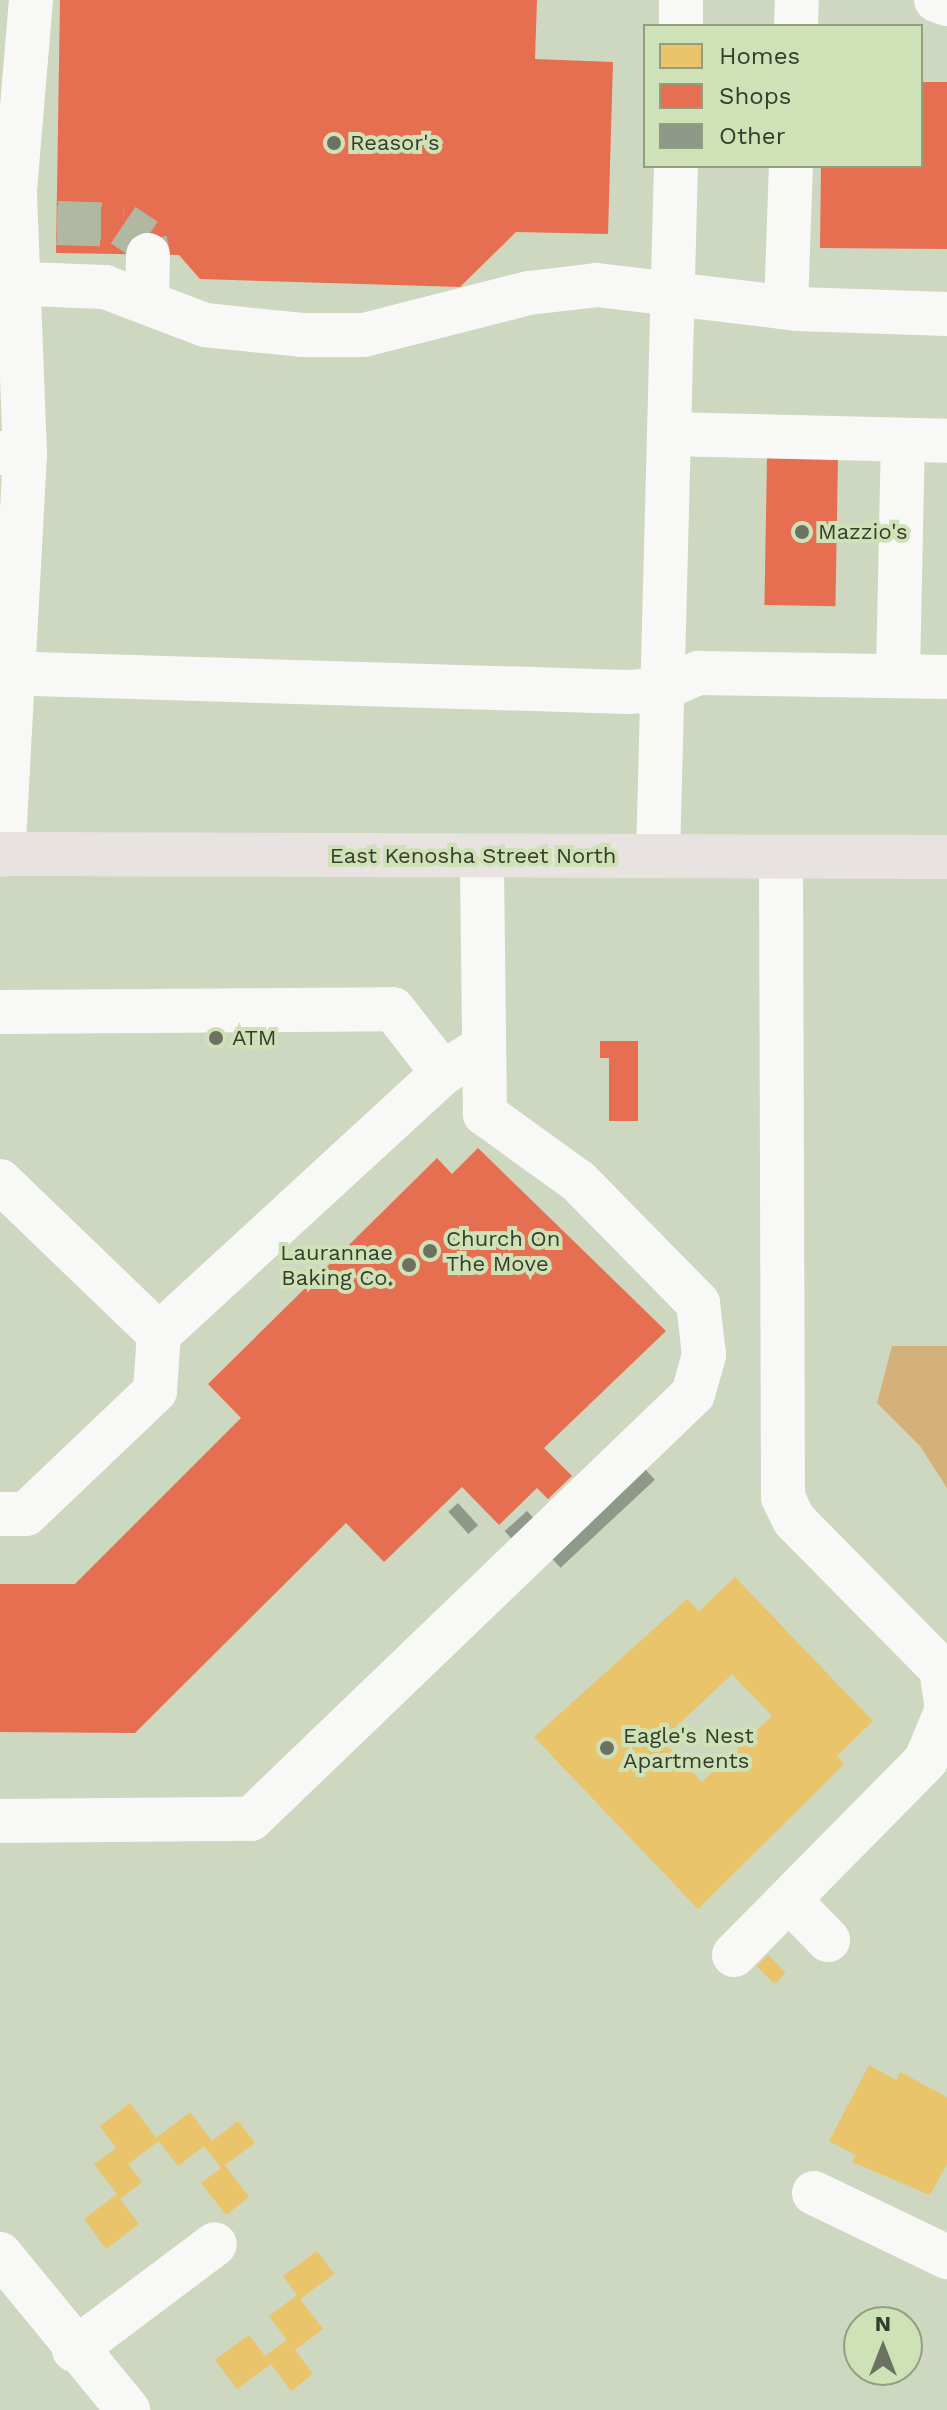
<!DOCTYPE html>
<style>
body{margin:0}
#map{position:relative;width:947px;height:2410px;overflow:hidden;background:#ced7c0;font-family:"Work Sans",sans-serif}
div>[style]{position:absolute}
[style*='--x']{left:calc(var(--x)*1px);top:calc(var(--y)*1px);width:calc(var(--w)*1px);rotate:calc(var(--a)*1deg)}
.forest>*{inset:0;background:#d4b07b}
.homes>*{inset:0;background:#e9c46a;transform-origin:0 0}
.shops>*{inset:0;background:#e76f51;transform-origin:0 0}
.building>*{inset:0;background:#8f9989;transform-origin:0 0}
.minor-tunnel>*{height:44px;margin-top:-22px;transform-origin:0;background:repeating-linear-gradient(90deg,#b0b8a2 0 44px,transparent 0 66px)}
.minor>*{height:44px;margin:-22px;padding:0 22px;transform-origin:22px;border-radius:22px;background:#f8f9f6}
.major>*{height:44px;margin:-22px;padding:0 22px;transform-origin:22px;border-radius:22px;background:#e8e3e1}
.dots>*{width:22px;height:22px;translate:-50% -50%;box-sizing:border-box;border:4px solid #cfe1b6;border-radius:50%}
span{translate:-50% -50%;white-space:nowrap;text-align:center;line-height:1.15;-webkit-text-stroke:8px #cfe1b6;paint-order:stroke}
.poi-label{font-size:22px;color:#363d2c}
.left{translate:0 -50%;text-align:left}
.right{translate:-100% -50%;text-align:right}
.street-label{font-size:22px;color:#363d2c}
.legend{position:absolute;left:643px;top:24px;width:280px;height:144px;box-sizing:border-box;background:#cfe1b6;border:2px solid #929f7f;margin:0;padding:10px 14px;list-style:none;font-size:24px;color:#363d2c}
.legend li{display:flex;align-items:center;gap:16px;height:40px}
.legend b{width:40px;border:2px solid #929f7f}
.north{position:absolute;left:843px;top:2306px;width:80px;height:80px;box-sizing:border-box;background:#cfe1b6;border:2px solid #929f7f;border-radius:50%;rotate:0deg;font-size:22px;font-weight:700;line-height:32px;text-align:center;color:#363d2c}
.north::after{content:'';display:block;margin:auto;width:28px;height:36px;background:#6b7360;clip-path:polygon(50% 0,100% 100%,50% 72%,0 100%)}
</style>
<div id="map">
<div class="forest">
<div style="clip-path:polygon(892px 1346px,947px 1346px,947px 1488px,920px 1446px,877px 1403px)"></div>
</div>
<div class="homes">
<div style="clip-path:polygon(evenodd,735px 1577px,873px 1721px,837px 1756px,844px 1764px,698px 1909px,534px 1737px,687px 1599px,699px 1611px,735px 1577px,732px 1674px,772px 1716px,702px 1782px,662px 1740px,732px 1674px)"></div>
<div style="left:768px;top:1955px;width:25px;height:16px;rotate:45deg"></div>
<div style="clip-path:polygon(869px 2065px,896px 2080px,900px 2072px,947px 2097px,947px 2164px,930px 2195px,852px 2162px,856px 2155px,829px 2141px)"></div>
<div style="clip-path:polygon(130px 2103px,156px 2138px,190px 2112px,212px 2141px,238px 2121px,255px 2143px,225px 2165px,249px 2197px,226px 2215px,201px 2183px,221px 2168px,204px 2146px,178px 2166px,159px 2141px,128px 2164px,142px 2182px,120px 2199px,139px 2224px,106px 2249px,84px 2219px,117px 2194px,94px 2164px,116px 2148px,100px 2126px)"></div>
<div style="clip-path:polygon(317px 2251px,334px 2274px,300px 2299px,323px 2329px,295px 2350px,313px 2374px,291px 2391px,271px 2364px,237px 2389px,215px 2360px,249px 2335px,265px 2356px,287px 2340px,269px 2316px,297px 2295px,283px 2276px)"></div>
</div>
<div class="shops">
<div style="clip-path:polygon(60px 0,537px 0,535px 59px,613px 62px,608px 234px,516px 232px,460px 287px,200px 279px,179px 255px,56px 253px)"></div>
<div style="clip-path:polygon(921px 82px,947px 82px,947px 249px,820px 248px,821px 166px,921px 166px)"></div>
<div style="left:767px;top:458px;width:71px;height:147px;rotate:1deg"></div>
<div style="clip-path:polygon(600px 1041px,638px 1041px,638px 1121px,609px 1121px,609px 1058px,600px 1058px)"></div>
<div style="clip-path:polygon(478px 1148px,666px 1331px,544px 1448px,572px 1476px,548px 1499px,537px 1488px,499px 1525px,462px 1487px,384px 1562px,346px 1523px,135px 1733px,0 1732px,0 1584px,75px 1584px,241px 1418px,208px 1384px,437px 1158px,452px 1174px)"></div>
</div>
<div class="building">
<div style="left:206px;top:1034px;width:20px;height:9px"></div>
<div style="left:644px;top:1468px;width:16px;height:129px;rotate:47deg"></div>
<div style="left:458px;top:1503px;width:30px;height:13px;rotate:48deg"></div>
<div style="left:527px;top:1511px;width:15px;height:30px;rotate:48deg"></div>
</div>
<div class="minor-tunnel">
<div style="--x:57;--y:223;--w:66;--a:1.7"></div>
<div style="--x:123;--y:225;--w:27;--a:34"></div>
<div style="--x:145;--y:240;--w:15;--a:79"></div>
</div>
<div class="minor">
<div style="--x:936;--y:0;--w:12;--a:20"></div>
<div style="--x:681;--y:26;--w:26;--a:-90"></div>
<div style="--x:796;--y:26;--w:26;--a:-88"></div>
<div style="--x:0;--y:283;--w:105;--a:2.2"></div>
<div style="--x:105;--y:287;--w:107;--a:20.8"></div>
<div style="--x:205;--y:325;--w:97;--a:5.9"></div>
<div style="--x:301;--y:335;--w:63;--a:0"></div>
<div style="--x:364;--y:335;--w:170;--a:-14.3"></div>
<div style="--x:529;--y:293;--w:68;--a:-6.7"></div>
<div style="--x:597;--y:285;--w:201;--a:6.8"></div>
<div style="--x:797;--y:309;--w:150;--a:1.9"></div>
<div style="--x:147;--y:299;--w:44;--a:-88.7"></div>
<div style="--x:786;--y:307;--w:141;--a:-88"></div>
<div style="--x:669;--y:434;--w:278;--a:1.4"></div>
<div style="--x:0;--y:453;--w:25;--a:2"></div>
<div style="--x:25;--y:454;--w:401;--a:93.1"></div>
<div style="--x:25;--y:454;--w:264;--a:-92.2"></div>
<div style="--x:15;--y:190;--w:191;--a:-85.2"></div>
<div style="--x:0;--y:673;--w:628;--a:1.73"></div>
<div style="--x:628;--y:692;--w:31;--a:-4"></div>
<div style="--x:659;--y:690;--w:43;--a:-23.6"></div>
<div style="--x:698;--y:673;--w:249;--a:0.9"></div>
<div style="--x:898;--y:674;--w:234;--a:-88.8"></div>
<div style="--x:658;--y:856;--w:690;--a:-88.51"></div>
<div style="--x:0;--y:1012;--w:393;--a:-0.4"></div>
<div style="--x:393;--y:1009;--w:81;--a:52"></div>
<div style="--x:0;--y:1181;--w:221;--a:43.9"></div>
<div style="--x:0;--y:1514;--w:26;--a:0"></div>
<div style="--x:26;--y:1514;--w:178;--a:-43.6"></div>
<div style="--x:155;--y:1391;--w:57;--a:-86"></div>
<div style="--x:159;--y:1334;--w:386;--a:-42.6"></div>
<div style="--x:443;--y:1073;--w:44;--a:-33"></div>
<div style="--x:0;--y:1821;--w:251;--a:-0.5"></div>
<div style="--x:251;--y:1819;--w:613;--a:-43.88"></div>
<div style="--x:693;--y:1394;--w:41;--a:-74.2"></div>
<div style="--x:704;--y:1355;--w:52;--a:-96.6"></div>
<div style="--x:698;--y:1303;--w:171;--a:-134.5"></div>
<div style="--x:578;--y:1181;--w:115;--a:-144.2"></div>
<div style="--x:485;--y:1114;--w:258;--a:-90.7"></div>
<div style="--x:789;--y:1900;--w:56;--a:45.7"></div>
<div style="--x:734;--y:1955;--w:274;--a:-45.4"></div>
<div style="--x:926;--y:1760;--w:55;--a:-67.6"></div>
<div style="--x:947;--y:1709;--w:40;--a:-98.5"></div>
<div style="--x:941;--y:1669;--w:209;--a:-134.6"></div>
<div style="--x:794;--y:1520;--w:25;--a:-116"></div>
<div style="--x:783;--y:1497;--w:640;--a:-90.18"></div>
<div style="--x:814;--y:2193;--w:148;--a:25.7"></div>
<div style="--x:0;--y:2254;--w:202;--a:50.6"></div>
<div style="--x:74;--y:2350;--w:176;--a:-36.9"></div>
</div>
<div class="major">
<div style="--x:0;--y:854;--w:947;--a:0.18"></div>
</div>
<div class="dots">
<div style="left:334px;top:143px;background:#6b7360"></div>
<div style="left:802px;top:532px;background:#6b7360"></div>
<div style="left:216px;top:1038px;background:#6b7360"></div>
<div style="left:430px;top:1251px;background:#6b7360"></div>
<div style="left:409px;top:1265px;background:#6b7360"></div>
<div style="left:607px;top:1748px;background:#6b7360"></div>
</div>
<div class="poi-label">
<span class="left" style="left:350px;top:143px">Reasor's</span>
<span class="left" style="left:818px;top:532px">Mazzio's</span>
<span class="left" style="left:232px;top:1038px">ATM</span>
<span class="left" style="left:446px;top:1251px">Church On<br>The Move</span>
<span class="right" style="left:393px;top:1265px">Laurannae<br>Baking Co.</span>
<span class="left" style="left:623px;top:1748px">Eagle's Nest<br>Apartments</span>
</div>
<div class="street-label">
<span style="left:473px;top:856px">East Kenosha Street North</span>
</div>
<ul class="legend">
<li><b style="height:22px;background:#e9c46a"></b>Homes</li>
<li><b style="height:22px;background:#e76f51"></b>Shops</li>
<li><b style="height:22px;background:#8f9989"></b>Other</li>
</ul>
<div class="north">N</div>
</div>
